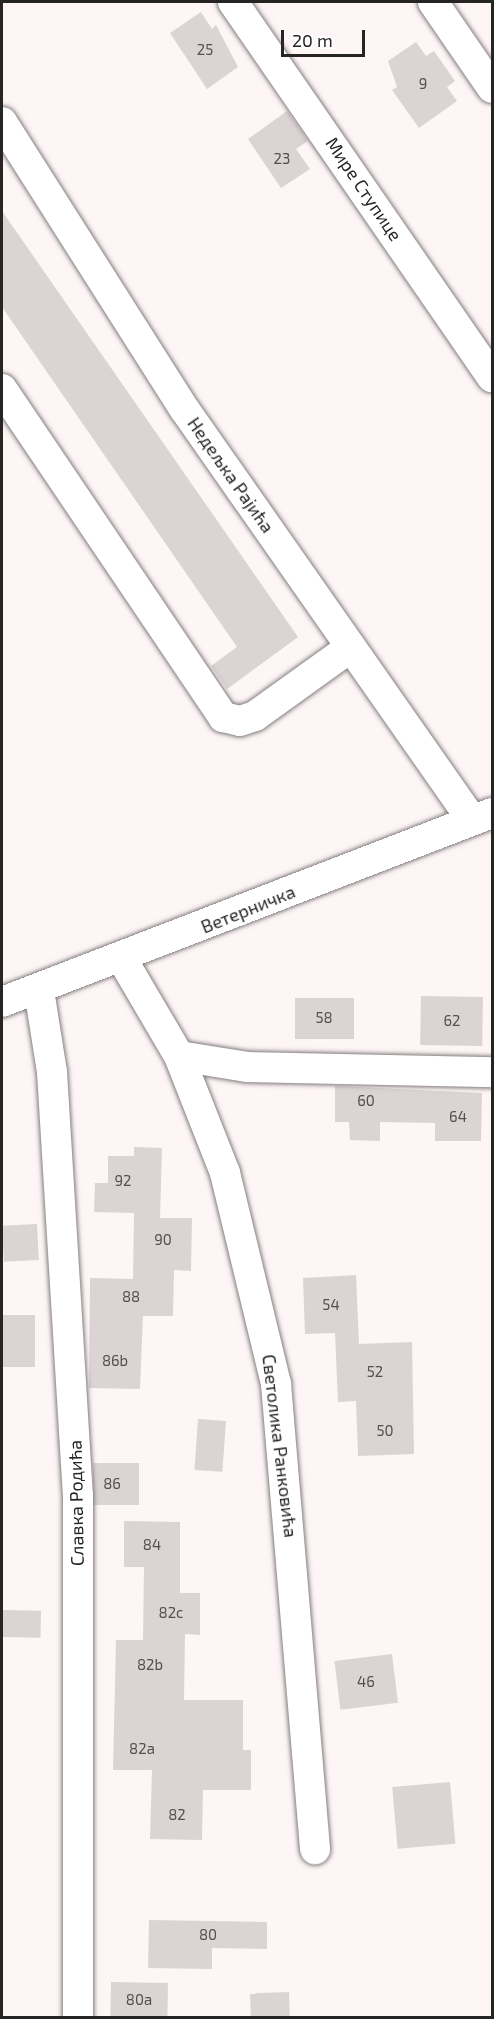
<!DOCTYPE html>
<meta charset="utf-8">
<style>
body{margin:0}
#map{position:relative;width:494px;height:2019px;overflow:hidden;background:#fdf5f6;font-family:"Exo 2",sans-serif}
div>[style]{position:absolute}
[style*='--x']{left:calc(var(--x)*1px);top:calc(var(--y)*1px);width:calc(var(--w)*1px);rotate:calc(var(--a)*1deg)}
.building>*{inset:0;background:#dbd3d4;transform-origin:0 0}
.roads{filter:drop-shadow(0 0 2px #857e7f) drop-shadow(0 0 2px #857e7f)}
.minor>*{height:30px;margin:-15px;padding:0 15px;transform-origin:15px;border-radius:15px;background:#fff}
span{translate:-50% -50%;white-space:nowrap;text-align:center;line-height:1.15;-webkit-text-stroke:4.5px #fff;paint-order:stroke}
.number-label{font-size:15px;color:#545050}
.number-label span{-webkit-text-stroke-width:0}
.street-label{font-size:18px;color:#272424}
.frame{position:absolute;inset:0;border:3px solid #272424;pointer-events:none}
.scale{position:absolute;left:281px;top:30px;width:84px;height:27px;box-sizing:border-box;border:3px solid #272424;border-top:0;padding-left:8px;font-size:18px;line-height:21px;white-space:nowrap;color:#272424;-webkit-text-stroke:4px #fff;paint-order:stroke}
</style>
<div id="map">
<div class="building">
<div style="clip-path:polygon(201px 12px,212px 29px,216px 25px,238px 67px,207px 89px,170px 33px)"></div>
<div style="clip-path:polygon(416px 42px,426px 56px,434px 51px,455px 81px,447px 87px,457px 101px,419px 128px,392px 90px,397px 87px,388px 61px)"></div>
<div style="clip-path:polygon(287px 111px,308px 141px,296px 149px,310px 169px,281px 188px,248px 139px)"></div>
<div style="clip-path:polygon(2px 211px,298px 637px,227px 689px,211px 666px,237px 647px,2px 307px)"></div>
<div style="left:421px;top:996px;width:62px;height:49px;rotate:1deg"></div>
<div style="left:295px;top:998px;width:59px;height:41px"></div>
<div style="clip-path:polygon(335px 1086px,482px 1093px,481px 1141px,435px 1141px,435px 1123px,380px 1122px,380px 1141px,350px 1140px,349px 1122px,335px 1122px)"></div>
<div style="clip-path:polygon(134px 1147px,162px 1148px,160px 1218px,192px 1218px,191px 1271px,174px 1270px,173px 1316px,143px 1316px,140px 1389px,89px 1388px,90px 1278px,133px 1279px,134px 1213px,94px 1212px,95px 1183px,108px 1183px,108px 1156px,134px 1156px)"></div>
<div style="left:37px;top:1224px;width:36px;height:35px;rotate:87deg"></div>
<div style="clip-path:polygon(356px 1275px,359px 1344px,412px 1342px,414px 1454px,358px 1456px,356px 1401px,338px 1402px,335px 1333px,305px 1334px,303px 1278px)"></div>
<div style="left:2px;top:1315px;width:33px;height:52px"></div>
<div style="left:198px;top:1419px;width:28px;height:51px;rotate:4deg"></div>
<div style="left:93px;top:1463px;width:46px;height:42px"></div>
<div style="clip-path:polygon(124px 1521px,180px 1522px,180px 1593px,200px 1593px,200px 1635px,185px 1634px,184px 1700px,243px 1700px,243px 1750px,251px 1750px,251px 1790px,203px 1790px,202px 1840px,150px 1839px,152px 1770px,113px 1770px,116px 1640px,143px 1640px,144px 1567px,124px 1567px)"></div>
<div style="left:2px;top:1610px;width:39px;height:27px;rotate:1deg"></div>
<div style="left:392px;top:1654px;width:49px;height:58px;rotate:83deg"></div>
<div style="left:450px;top:1782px;width:62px;height:58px;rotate:85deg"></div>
<div style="clip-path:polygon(149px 1920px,267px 1922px,267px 1949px,212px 1948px,212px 1969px,148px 1968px)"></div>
<div style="left:111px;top:1982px;width:57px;height:36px;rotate:1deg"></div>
<div style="left:289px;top:1992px;width:26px;height:39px;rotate:88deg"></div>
</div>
<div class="roads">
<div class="minor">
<div style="--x:233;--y:2;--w:456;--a:55.4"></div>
<div style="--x:433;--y:2;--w:104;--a:55.5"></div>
<div style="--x:2;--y:122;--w:341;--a:57.6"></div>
<div style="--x:185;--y:410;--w:500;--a:55.01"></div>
<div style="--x:2;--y:389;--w:396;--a:56"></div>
<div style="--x:223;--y:717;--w:17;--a:13"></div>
<div style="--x:240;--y:721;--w:16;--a:-18"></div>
<div style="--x:255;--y:716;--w:118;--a:-35.7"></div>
<div style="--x:122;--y:959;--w:113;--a:59.6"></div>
<div style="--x:179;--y:1056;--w:126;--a:68.5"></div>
<div style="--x:225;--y:1173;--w:217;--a:76.4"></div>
<div style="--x:276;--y:1384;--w:467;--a:85.2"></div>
<div style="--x:39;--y:990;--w:83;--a:81"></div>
<div style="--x:52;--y:1072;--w:424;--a:86.5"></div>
<div style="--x:78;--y:1495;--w:523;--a:90"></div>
<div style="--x:2;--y:1002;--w:525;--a:-21.09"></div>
<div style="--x:179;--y:1056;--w:70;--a:9.1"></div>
<div style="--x:248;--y:1067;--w:244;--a:1.2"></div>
</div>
</div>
<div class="number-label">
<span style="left:205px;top:50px">25</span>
<span style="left:423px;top:84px">9</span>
<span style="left:282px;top:159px">23</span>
<span style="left:324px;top:1018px">58</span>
<span style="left:452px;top:1021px">62</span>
<span style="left:366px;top:1101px">60</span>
<span style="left:458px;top:1117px">64</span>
<span style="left:123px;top:1181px">92</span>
<span style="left:163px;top:1240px">90</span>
<span style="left:131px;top:1297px">88</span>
<span style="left:331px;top:1305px">54</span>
<span style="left:115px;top:1361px">86b</span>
<span style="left:375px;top:1372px">52</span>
<span style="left:385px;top:1431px">50</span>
<span style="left:112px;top:1484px">86</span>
<span style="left:152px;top:1545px">84</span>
<span style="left:171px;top:1613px">82c</span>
<span style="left:150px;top:1665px">82b</span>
<span style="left:366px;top:1682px">46</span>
<span style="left:142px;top:1749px">82a</span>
<span style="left:177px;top:1815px">82</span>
<span style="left:208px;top:1935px">80</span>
<span style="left:139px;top:2000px">80a</span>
</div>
<div class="street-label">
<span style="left:364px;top:189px;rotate:56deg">Мире Ступице</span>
<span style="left:231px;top:475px;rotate:55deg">Недељка Рајића</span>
<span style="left:248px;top:909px;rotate:-22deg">Ветерничка</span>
<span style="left:280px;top:1446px;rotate:83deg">Светолика Ранковића</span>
<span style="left:76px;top:1503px;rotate:-91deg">Славка Родића</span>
</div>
<div class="frame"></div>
<div class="scale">20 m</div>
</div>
